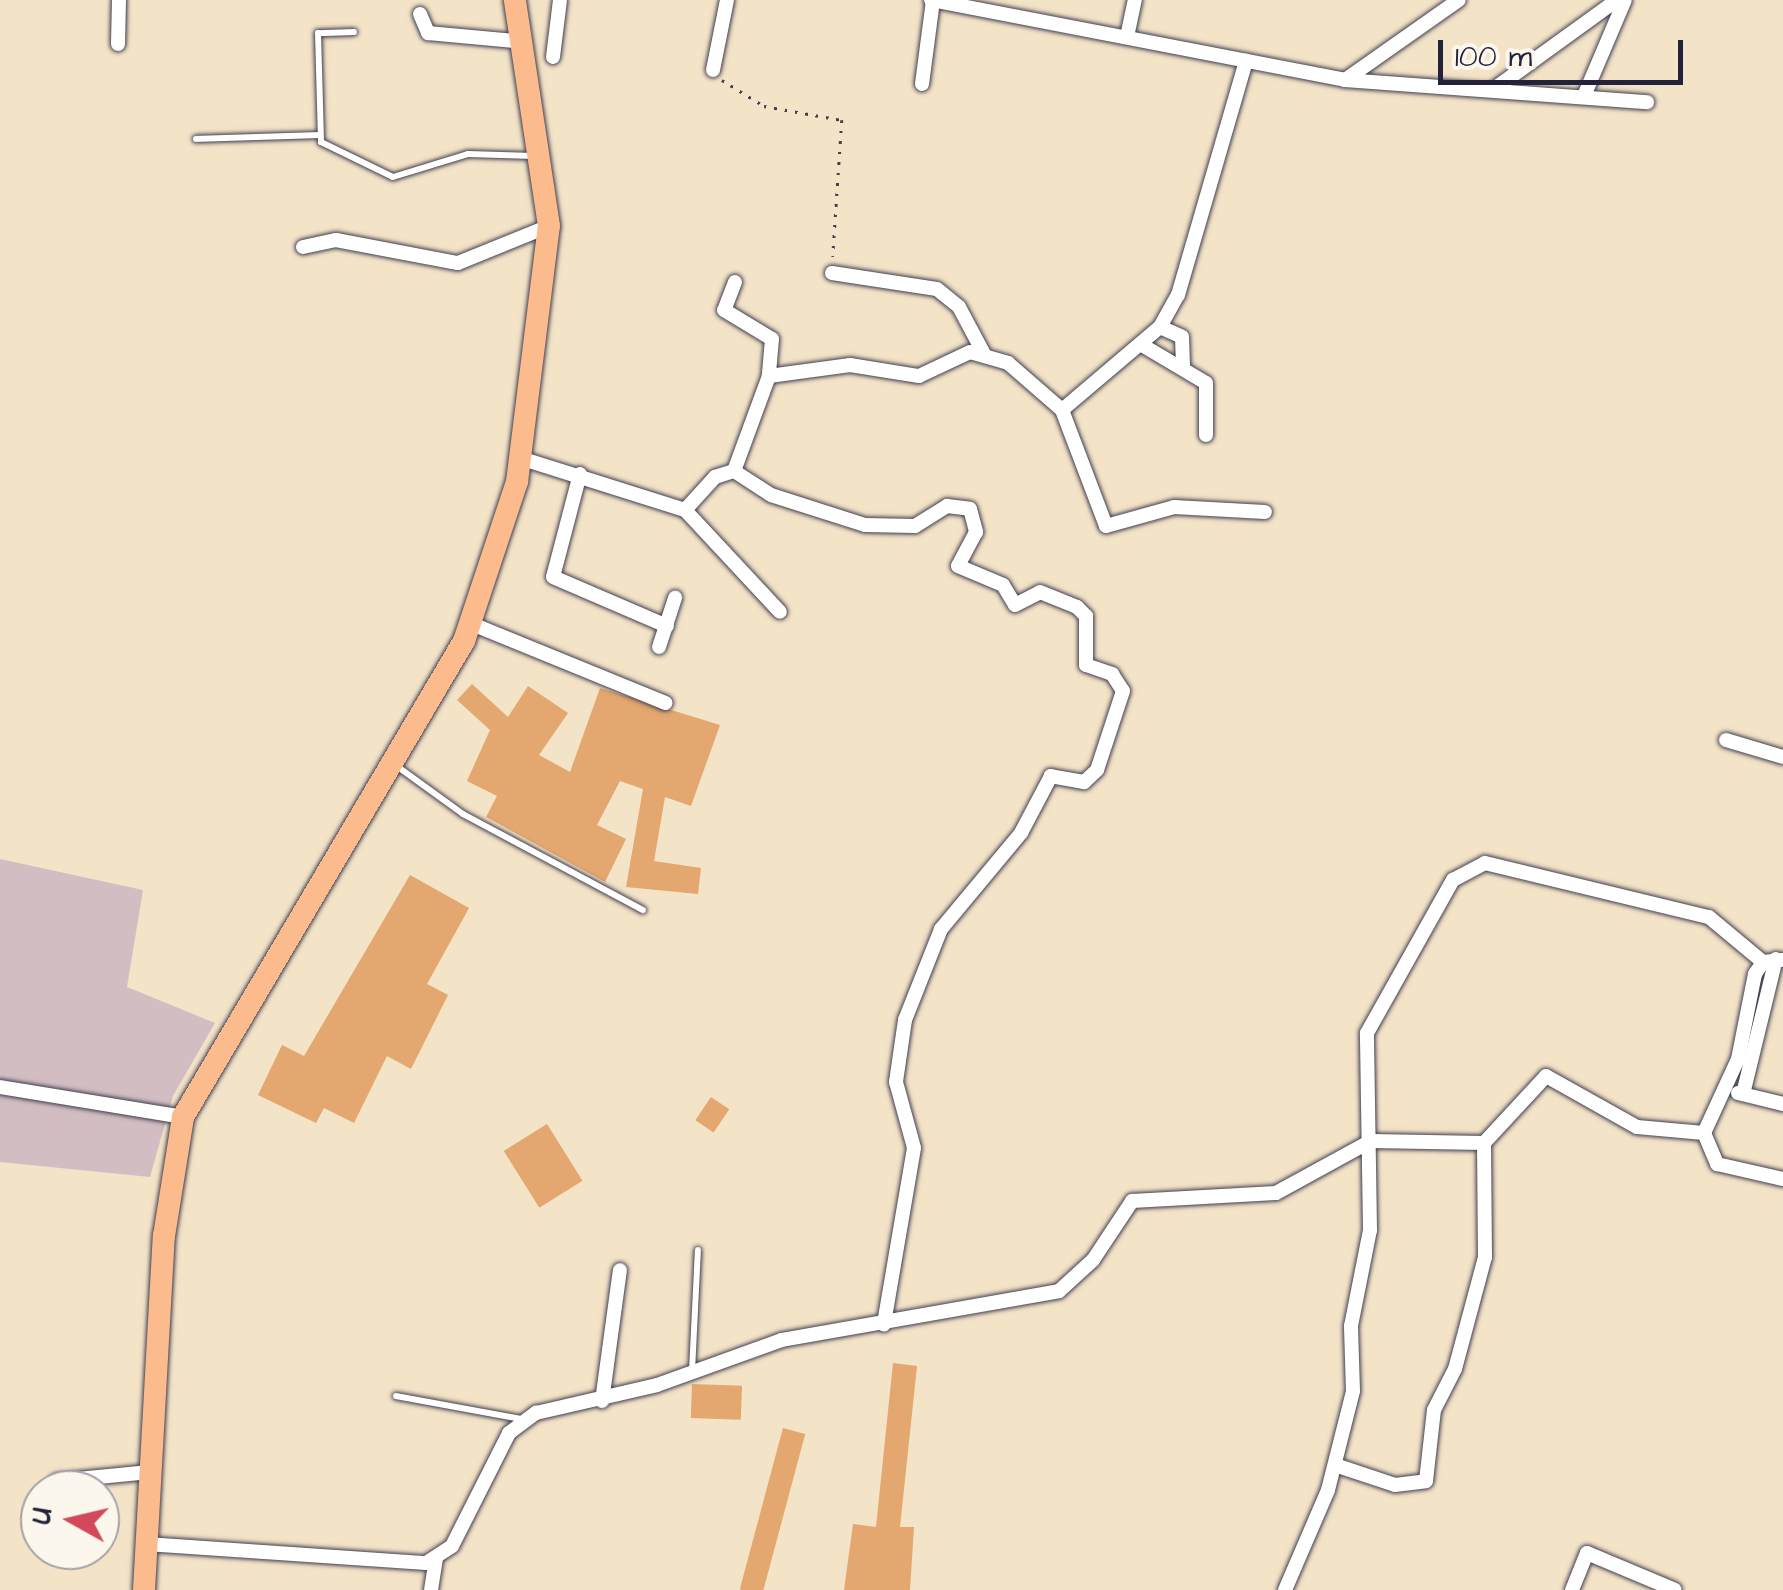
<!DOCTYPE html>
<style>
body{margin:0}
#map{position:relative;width:1783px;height:1590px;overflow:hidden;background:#f3e3c7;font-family:"Architects Daughter",sans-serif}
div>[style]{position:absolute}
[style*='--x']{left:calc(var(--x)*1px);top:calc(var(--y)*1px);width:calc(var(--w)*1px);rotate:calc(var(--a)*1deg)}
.industrial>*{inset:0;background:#d2bec2}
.building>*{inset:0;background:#e3a76f;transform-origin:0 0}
.path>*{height:2.5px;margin-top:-1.25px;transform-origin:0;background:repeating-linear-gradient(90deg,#413f50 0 2.5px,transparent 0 10.5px)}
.roads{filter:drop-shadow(0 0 2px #413f50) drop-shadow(0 0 2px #413f50)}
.lane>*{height:6px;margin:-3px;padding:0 3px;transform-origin:3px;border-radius:3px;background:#fff}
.street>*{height:14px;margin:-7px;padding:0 7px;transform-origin:7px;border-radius:7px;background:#fff}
.primary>*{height:22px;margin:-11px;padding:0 11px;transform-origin:11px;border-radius:11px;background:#fbbb8d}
span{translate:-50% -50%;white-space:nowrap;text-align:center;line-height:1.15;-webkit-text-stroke:10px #fbf7ec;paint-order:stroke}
.north{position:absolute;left:20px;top:1470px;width:100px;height:100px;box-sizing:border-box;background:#fbf7ec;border:2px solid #a4a2a5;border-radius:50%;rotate:278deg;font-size:28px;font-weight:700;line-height:40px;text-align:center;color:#22223b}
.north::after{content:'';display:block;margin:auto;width:35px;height:45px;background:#d1495b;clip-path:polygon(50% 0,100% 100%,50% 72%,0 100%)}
.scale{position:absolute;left:1438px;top:40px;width:245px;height:45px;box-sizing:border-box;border:5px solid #22223b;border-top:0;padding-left:12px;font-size:30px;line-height:35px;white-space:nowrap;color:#22223b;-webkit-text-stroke:8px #fbf7ec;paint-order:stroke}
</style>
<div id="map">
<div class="industrial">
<div style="clip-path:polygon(0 859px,143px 890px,127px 987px,215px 1023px,173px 1096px,150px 1177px,0 1162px)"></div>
</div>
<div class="building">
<div style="clip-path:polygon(472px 684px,508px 717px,528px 686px,568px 713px,539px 755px,570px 772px,600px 688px,720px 725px,691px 806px,665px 797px,654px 861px,701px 868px,698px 894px,626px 887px,643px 789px,620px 781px,597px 825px,626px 839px,605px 882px,486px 817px,497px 796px,467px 781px,490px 730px,457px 700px)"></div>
<div style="clip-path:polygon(410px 875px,469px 908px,427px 984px,448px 995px,411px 1069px,387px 1056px,354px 1123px,324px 1108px,316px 1123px,258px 1095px,282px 1045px,304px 1056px)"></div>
<div style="left:711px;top:1097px;width:22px;height:28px;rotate:34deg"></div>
<div style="left:547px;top:1124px;width:67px;height:51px;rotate:58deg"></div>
<div style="clip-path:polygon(893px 1363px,917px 1366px,900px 1527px,914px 1527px,910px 1590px,844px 1590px,853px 1524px,876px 1527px)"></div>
<div style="left:692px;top:1384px;width:50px;height:34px;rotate:2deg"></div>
<div style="left:783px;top:1428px;width:23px;height:167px;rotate:15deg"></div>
</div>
<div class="path">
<div style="--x:722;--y:80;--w:49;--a:31.8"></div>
<div style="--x:764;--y:106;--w:79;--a:10.2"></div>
<div style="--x:842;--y:120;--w:137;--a:93.8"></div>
</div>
<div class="roads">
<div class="lane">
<div style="--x:354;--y:32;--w:36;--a:178"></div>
<div style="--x:318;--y:33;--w:109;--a:88.4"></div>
<div style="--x:321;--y:142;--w:80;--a:25.9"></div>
<div style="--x:393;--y:177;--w:78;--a:-17"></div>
<div style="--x:468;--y:154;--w:66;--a:1.7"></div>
<div style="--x:196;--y:139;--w:121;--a:-1.9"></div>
<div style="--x:398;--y:767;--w:80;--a:35.9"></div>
<div style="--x:463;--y:814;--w:204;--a:28.1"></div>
<div style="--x:692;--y:1371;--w:121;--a:-87.2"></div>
<div style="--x:396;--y:1396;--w:127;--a:10.4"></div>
</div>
<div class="street">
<div style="--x:931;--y:0;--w:422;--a:10.9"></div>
<div style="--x:1345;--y:80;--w:303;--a:4.2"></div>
<div style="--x:420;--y:14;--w:21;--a:67"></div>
<div style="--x:428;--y:33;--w:87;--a:5.3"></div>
<div style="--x:1128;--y:32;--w:33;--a:-78"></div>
<div style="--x:118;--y:44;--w:44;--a:-88.7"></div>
<div style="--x:553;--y:57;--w:57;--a:-83"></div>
<div style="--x:713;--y:70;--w:71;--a:-78.7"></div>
<div style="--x:1345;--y:80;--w:139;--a:-35.1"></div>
<div style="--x:922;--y:84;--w:84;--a:-82.5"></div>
<div style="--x:1494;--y:89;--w:152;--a:-35.9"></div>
<div style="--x:1584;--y:96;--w:104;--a:-66.9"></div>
<div style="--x:303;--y:247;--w:34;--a:-12"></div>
<div style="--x:336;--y:240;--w:124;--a:10.7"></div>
<div style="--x:458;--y:263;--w:98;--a:-22.1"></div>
<div style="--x:832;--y:273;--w:106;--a:8.7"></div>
<div style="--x:937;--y:289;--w:28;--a:39"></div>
<div style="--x:959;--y:307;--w:53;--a:62"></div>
<div style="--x:735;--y:282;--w:30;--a:111"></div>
<div style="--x:724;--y:310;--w:56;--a:31.1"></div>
<div style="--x:772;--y:339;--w:37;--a:95"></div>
<div style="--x:1160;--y:327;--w:24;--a:24"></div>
<div style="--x:1182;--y:337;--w:30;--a:88"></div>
<div style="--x:1142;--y:345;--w:74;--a:30.7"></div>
<div style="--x:1206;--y:383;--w:52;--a:90"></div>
<div style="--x:1062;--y:410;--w:128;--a:-40.3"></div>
<div style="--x:1160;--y:327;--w:37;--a:-61"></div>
<div style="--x:1178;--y:295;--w:244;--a:-73.8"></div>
<div style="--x:520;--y:458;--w:173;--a:17.5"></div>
<div style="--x:685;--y:510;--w:45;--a:-47.7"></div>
<div style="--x:715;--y:477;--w:20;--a:-18"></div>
<div style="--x:734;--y:471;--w:101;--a:-69.8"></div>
<div style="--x:769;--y:376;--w:82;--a:-7.7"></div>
<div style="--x:850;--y:365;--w:70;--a:9.1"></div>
<div style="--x:919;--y:376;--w:56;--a:-25.2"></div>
<div style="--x:970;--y:352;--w:40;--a:16"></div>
<div style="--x:1008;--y:363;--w:72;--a:41"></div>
<div style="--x:1062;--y:410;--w:124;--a:69.2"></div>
<div style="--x:1106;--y:526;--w:71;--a:-15.6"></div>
<div style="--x:1174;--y:507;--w:91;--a:3.1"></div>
<div style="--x:734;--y:471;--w:44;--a:33"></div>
<div style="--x:771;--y:495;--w:99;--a:17.7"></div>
<div style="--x:865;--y:525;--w:50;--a:1.1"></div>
<div style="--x:915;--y:526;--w:38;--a:-32"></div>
<div style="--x:947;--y:506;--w:23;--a:7"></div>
<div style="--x:970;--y:509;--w:24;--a:75"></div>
<div style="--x:976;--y:532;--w:38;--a:118"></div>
<div style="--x:958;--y:566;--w:49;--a:22.9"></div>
<div style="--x:1003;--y:585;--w:23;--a:59"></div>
<div style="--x:1015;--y:605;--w:28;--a:-27"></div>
<div style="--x:1040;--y:592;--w:40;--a:22"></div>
<div style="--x:1077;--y:607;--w:13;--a:45"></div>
<div style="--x:1086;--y:616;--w:49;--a:90"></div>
<div style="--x:1086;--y:665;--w:28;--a:19"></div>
<div style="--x:1112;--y:674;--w:20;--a:57"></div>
<div style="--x:1123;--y:691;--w:83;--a:108.2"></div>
<div style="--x:1097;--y:770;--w:18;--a:137"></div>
<div style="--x:1084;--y:782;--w:34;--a:-170"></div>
<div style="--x:1051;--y:776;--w:64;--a:117.8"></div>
<div style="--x:1021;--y:833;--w:125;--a:129.8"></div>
<div style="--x:941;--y:929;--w:98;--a:111.6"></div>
<div style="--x:905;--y:1020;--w:63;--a:98.3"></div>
<div style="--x:896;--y:1082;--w:68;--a:74.7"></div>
<div style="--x:914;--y:1148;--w:179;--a:99.7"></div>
<div style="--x:580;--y:474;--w:106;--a:104.7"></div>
<div style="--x:553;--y:577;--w:124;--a:23.3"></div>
<div style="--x:685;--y:510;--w:139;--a:47"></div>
<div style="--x:472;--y:624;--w:209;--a:22.2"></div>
<div style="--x:659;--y:647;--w:52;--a:-71.9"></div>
<div style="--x:1726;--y:740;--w:59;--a:16.6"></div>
<div style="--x:0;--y:1087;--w:185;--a:9.3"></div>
<div style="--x:1738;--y:1093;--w:46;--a:13.7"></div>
<div style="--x:1743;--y:1094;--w:139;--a:-76.3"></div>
<div style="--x:1704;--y:1133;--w:34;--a:67"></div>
<div style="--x:1717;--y:1164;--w:68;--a:12.8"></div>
<div style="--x:602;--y:1401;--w:132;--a:-82.2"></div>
<div style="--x:1335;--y:1465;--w:63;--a:18.4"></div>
<div style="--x:1395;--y:1485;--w:31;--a:-7"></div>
<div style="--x:1426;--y:1481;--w:71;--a:-83.6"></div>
<div style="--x:1434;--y:1410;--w:46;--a:-62.9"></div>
<div style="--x:1455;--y:1369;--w:116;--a:-75"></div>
<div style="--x:1485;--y:1257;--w:114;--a:-90.5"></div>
<div style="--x:57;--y:1481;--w:91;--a:-5.6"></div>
<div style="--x:146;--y:1544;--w:281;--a:3.9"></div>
<div style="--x:426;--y:1563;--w:31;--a:-33"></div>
<div style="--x:452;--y:1546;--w:127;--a:-63.2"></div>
<div style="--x:509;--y:1433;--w:34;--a:-37"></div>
<div style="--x:536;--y:1413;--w:124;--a:-13"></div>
<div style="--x:657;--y:1385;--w:133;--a:-19.8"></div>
<div style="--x:782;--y:1340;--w:281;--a:-10"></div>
<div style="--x:1059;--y:1291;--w:46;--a:-42.4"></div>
<div style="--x:1093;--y:1260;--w:71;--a:-56.5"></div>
<div style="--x:1132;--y:1201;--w:144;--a:-3.2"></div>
<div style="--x:1276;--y:1193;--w:108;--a:-28.7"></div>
<div style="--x:1371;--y:1141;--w:113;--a:1"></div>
<div style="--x:1484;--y:1143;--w:91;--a:-47.2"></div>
<div style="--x:1546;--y:1076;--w:104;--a:29.3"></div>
<div style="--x:1637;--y:1127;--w:67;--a:5.1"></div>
<div style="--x:1704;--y:1133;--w:81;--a:-65.3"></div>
<div style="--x:1738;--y:1059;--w:87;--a:-78.7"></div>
<div style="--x:1755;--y:974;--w:14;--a:-56"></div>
<div style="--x:1763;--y:962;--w:20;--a:-6"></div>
<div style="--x:431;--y:1590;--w:32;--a:-81"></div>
<div style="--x:1285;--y:1590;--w:109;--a:-66.7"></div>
<div style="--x:1328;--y:1490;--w:102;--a:-75.8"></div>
<div style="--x:1353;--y:1391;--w:65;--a:-91.8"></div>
<div style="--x:1351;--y:1326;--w:98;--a:-78.8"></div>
<div style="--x:1370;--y:1230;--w:197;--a:-90.9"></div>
<div style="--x:1367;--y:1033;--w:176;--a:-60.7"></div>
<div style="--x:1453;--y:880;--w:36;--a:-28"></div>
<div style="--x:1485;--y:863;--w:230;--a:13.6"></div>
<div style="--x:1709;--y:917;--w:70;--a:39.8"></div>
<div style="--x:1572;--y:1590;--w:40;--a:-68"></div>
<div style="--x:1587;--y:1553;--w:95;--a:22.8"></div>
</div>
<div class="primary">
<div style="--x:144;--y:1590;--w:355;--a:-86.8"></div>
<div style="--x:164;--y:1236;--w:121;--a:-80.9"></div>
<div style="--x:183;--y:1117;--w:553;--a:-59.45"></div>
<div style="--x:464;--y:641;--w:168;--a:-71.6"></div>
<div style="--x:517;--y:482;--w:258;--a:-82.9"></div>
<div style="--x:549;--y:226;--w:229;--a:-98.6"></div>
</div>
</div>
<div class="north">U</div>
<div class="scale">100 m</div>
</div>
